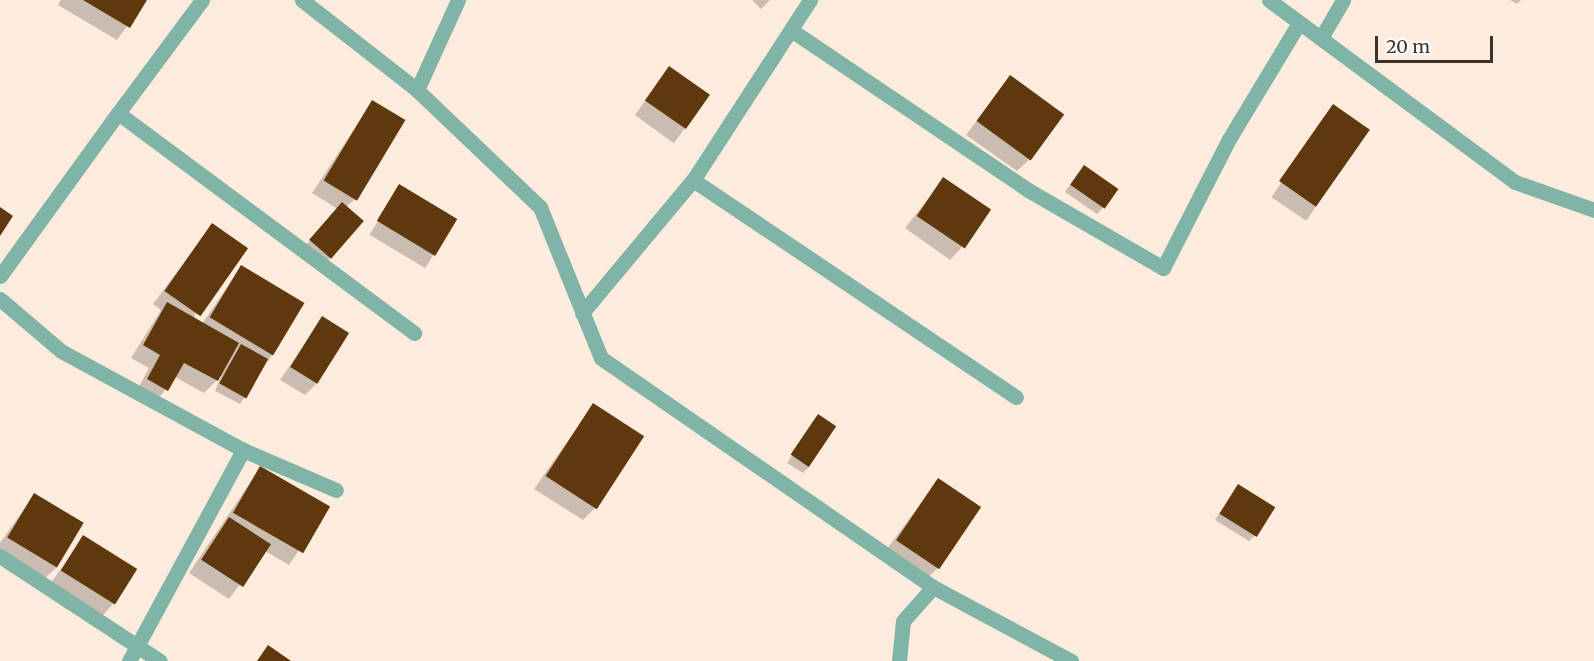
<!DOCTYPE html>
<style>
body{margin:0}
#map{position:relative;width:1594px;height:661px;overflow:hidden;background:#fdecdd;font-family:Merriweather,serif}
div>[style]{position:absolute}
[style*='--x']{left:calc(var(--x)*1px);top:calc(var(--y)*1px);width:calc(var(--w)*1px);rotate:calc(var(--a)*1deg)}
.shadow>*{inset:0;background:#0003;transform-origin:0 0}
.building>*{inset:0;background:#5f390d;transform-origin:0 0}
.minor>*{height:15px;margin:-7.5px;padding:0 7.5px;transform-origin:7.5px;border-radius:7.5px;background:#7fb4a7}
span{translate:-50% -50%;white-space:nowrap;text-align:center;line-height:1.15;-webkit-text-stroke:6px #fdfdfd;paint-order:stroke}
.scale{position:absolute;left:1375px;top:36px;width:118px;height:27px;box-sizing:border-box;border:3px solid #3a322b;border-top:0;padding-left:8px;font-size:18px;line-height:21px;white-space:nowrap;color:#3a322b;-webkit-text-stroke:4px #fdfdfd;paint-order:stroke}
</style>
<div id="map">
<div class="shadow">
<div style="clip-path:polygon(61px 0,146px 0,117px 40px,58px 5px)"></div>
<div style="clip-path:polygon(752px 0,770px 0,761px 9px)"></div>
<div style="clip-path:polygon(1510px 0,1521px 0,1517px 4px)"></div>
<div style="left:669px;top:68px;width:48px;height:58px;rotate:36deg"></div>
<div style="clip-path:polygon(1010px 77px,1030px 159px,1017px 171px,966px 135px)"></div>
<div style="clip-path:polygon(372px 102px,355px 199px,346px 207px,362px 221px,324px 265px,304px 247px,338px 209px,312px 193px)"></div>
<div style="left:1333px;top:106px;width:42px;height:110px;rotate:34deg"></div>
<div style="clip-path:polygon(1078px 173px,1103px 208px,1097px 214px,1065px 192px)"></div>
<div style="clip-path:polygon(944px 179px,962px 247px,950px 260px,905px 228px)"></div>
<div style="left:399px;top:186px;width:65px;height:57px;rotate:31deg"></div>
<div style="clip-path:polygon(212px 225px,194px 320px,202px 324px,241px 267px,272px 355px,240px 404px,215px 391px,222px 375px,204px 393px,175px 377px,155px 403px,136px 392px,149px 368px,131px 358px,161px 310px,153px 304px)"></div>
<div style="clip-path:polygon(322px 318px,317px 383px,305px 395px,280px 380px)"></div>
<div style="clip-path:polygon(593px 405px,595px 508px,583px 520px,534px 489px)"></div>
<div style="clip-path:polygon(818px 416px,809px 467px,803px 473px,787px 463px)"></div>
<div style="clip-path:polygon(260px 468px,328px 508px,289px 565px,265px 551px,229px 599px,189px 573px)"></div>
<div style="clip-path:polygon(938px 480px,937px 569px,924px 581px,884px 553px)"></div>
<div style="clip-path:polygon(1238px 486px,1256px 535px,1249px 541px,1215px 520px)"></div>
<div style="clip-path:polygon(34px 495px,57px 567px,44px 579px,0 552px,0 543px)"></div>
<div style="clip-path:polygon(84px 537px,114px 603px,102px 616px,50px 584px)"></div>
</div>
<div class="building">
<div style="clip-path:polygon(83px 0,147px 0,130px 28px)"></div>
<div style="left:669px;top:66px;width:50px;height:42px;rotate:35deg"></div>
<div style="left:1010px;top:75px;width:67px;height:57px;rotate:36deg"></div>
<div style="left:372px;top:100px;width:39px;height:94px;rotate:31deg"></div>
<div style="left:1333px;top:104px;width:45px;height:94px;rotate:35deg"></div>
<div style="left:1084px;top:165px;width:42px;height:24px;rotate:35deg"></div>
<div style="left:943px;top:177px;width:58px;height:47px;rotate:34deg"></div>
<div style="left:399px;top:184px;width:68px;height:43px;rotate:31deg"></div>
<div style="left:342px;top:202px;width:29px;height:50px;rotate:41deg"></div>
<div style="clip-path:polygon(0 207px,13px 216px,0 236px)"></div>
<div style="left:212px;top:223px;width:44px;height:83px;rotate:35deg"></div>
<div style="left:241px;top:265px;width:74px;height:61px;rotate:31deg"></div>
<div style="clip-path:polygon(167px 302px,239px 343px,218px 381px,184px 363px,168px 391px,147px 379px,160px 355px,143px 345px)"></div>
<div style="left:322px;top:316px;width:32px;height:60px;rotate:32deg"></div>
<div style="left:241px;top:344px;width:31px;height:45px;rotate:29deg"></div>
<div style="left:593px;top:403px;width:61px;height:87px;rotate:33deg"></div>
<div style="left:818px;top:414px;width:22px;height:49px;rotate:34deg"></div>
<div style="left:260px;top:466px;width:81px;height:54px;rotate:30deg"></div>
<div style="left:938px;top:478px;width:52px;height:75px;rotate:34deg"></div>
<div style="left:1238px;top:484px;width:44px;height:35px;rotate:32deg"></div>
<div style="left:34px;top:493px;width:58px;height:52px;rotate:31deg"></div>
<div style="left:229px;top:517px;width:50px;height:51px;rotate:33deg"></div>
<div style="left:83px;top:535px;width:64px;height:42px;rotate:32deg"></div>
<div style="clip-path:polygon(268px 645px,291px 661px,257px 661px)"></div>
</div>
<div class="minor">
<div style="--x:202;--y:0;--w:141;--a:126.6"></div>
<div style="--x:118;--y:113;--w:369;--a:36.6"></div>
<div style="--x:302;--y:0;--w:146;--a:38"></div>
<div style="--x:458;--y:0;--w:99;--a:114.5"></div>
<div style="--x:417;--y:90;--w:170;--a:43.6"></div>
<div style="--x:540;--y:207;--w:163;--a:68"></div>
<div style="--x:601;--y:358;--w:403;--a:34.6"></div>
<div style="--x:933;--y:587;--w:157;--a:28.2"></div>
<div style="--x:810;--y:0;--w:215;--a:123"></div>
<div style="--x:693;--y:180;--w:389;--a:33.9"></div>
<div style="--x:1269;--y:0;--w:306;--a:36.5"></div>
<div style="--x:1515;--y:182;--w:84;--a:19.5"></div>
<div style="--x:791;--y:30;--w:286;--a:34"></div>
<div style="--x:1028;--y:190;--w:156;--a:30"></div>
<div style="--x:1163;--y:268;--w:145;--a:-62.9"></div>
<div style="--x:1229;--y:139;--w:135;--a:-58.9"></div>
<div style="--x:1321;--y:38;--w:44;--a:-59.9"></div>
<div style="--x:0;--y:276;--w:201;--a:-54.1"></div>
<div style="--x:0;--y:299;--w:80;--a:40.4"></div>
<div style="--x:61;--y:351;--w:207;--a:28.5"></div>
<div style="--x:243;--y:450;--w:101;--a:23.3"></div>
<div style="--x:582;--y:313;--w:173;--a:-50.2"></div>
<div style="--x:0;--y:556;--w:191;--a:33.3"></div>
<div style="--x:129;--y:661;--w:240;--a:-61.6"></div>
<div style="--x:899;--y:661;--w:40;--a:-84.3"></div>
<div style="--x:903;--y:621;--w:45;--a:-48.6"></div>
</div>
<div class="scale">20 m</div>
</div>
